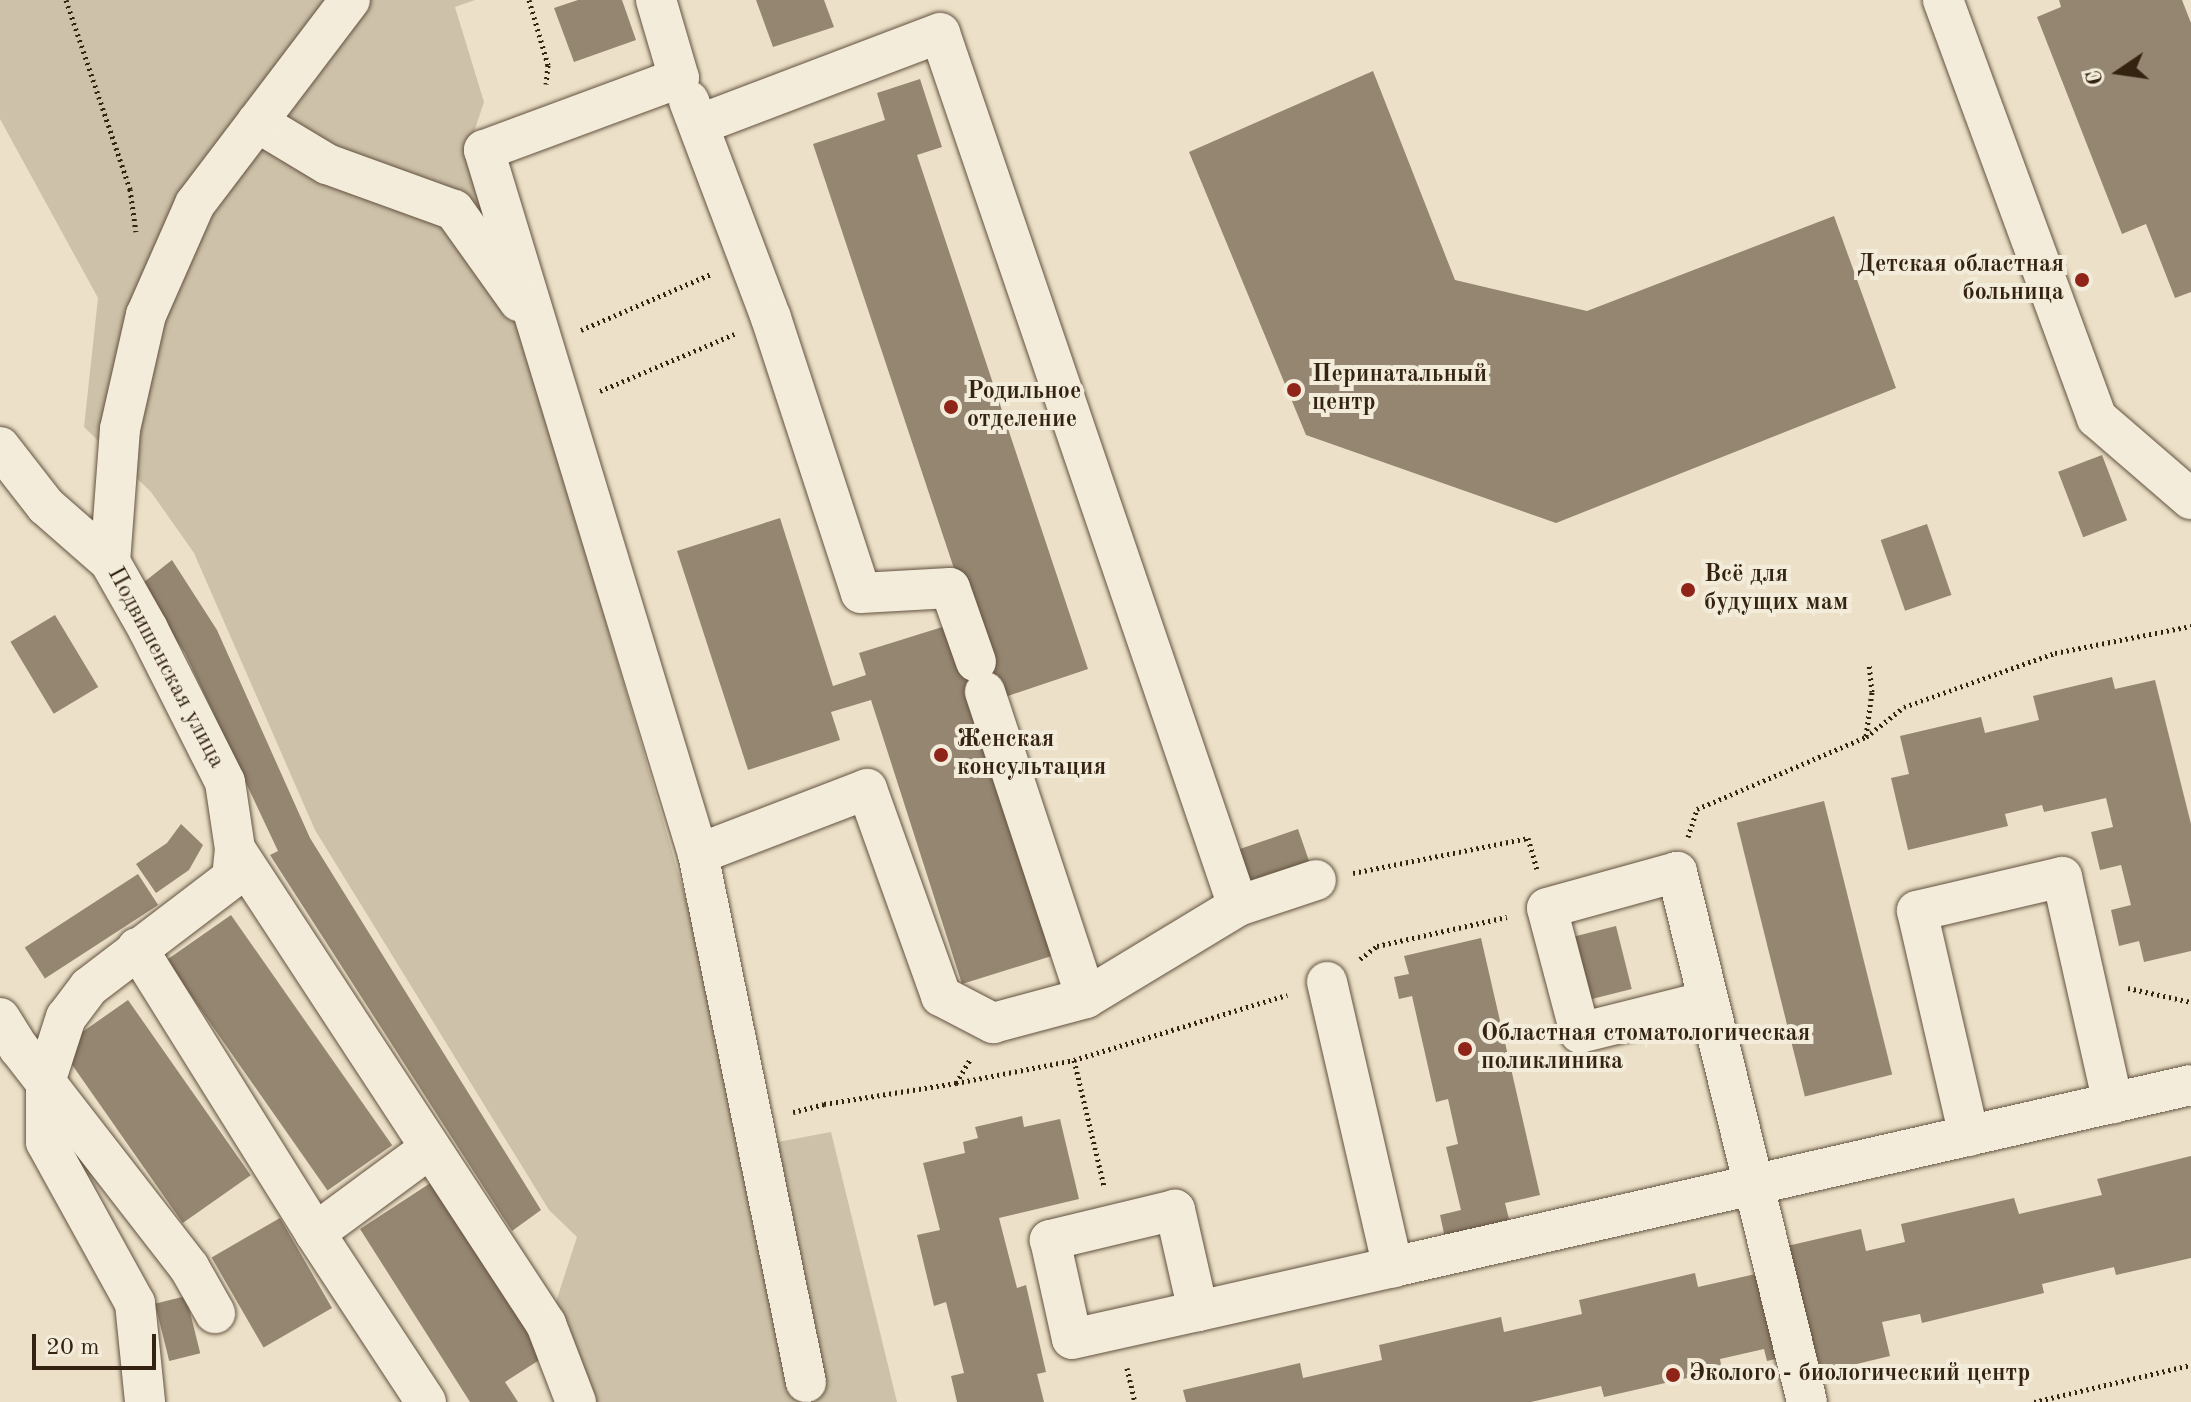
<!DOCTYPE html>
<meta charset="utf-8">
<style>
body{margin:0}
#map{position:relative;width:2191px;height:1402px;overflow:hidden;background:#ece1c8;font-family:"Old Standard TT",serif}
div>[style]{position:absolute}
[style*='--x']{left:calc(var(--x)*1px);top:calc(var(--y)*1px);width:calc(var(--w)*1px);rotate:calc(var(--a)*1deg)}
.green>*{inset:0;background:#cdc1a9}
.building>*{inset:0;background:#948670;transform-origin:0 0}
.path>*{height:5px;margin-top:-2.5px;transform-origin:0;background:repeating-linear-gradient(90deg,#352311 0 2px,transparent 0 6px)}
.roads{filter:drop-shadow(0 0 2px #63523f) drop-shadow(0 0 2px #63523f)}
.minor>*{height:40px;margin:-20px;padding:0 20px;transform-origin:20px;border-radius:20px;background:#f3ecdb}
.dots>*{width:22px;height:22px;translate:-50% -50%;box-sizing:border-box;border:4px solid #f3ecdb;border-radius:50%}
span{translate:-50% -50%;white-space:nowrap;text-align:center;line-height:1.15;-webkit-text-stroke:8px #f3ecdb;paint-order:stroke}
.poi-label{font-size:24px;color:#352311;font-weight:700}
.right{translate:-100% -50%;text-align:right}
.left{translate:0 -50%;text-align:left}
.street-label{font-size:24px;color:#352311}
.north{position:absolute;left:2079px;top:32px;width:80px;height:80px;-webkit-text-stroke:6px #f3ecdb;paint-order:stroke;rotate:257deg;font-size:22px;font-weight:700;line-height:32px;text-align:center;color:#352311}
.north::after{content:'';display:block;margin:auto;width:28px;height:36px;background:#352311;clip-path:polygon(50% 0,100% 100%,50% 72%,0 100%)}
.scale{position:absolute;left:32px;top:1334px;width:124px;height:36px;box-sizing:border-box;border:4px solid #352311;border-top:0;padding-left:10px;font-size:24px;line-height:28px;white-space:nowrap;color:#352311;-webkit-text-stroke:6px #f3ecdb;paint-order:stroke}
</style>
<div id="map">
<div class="green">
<div style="clip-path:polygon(0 0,475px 0,455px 7px,484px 102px,469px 147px,757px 1146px,831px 1132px,897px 1402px,594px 1402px,554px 1308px,577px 1237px,549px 1210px,315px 830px,194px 553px,151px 492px,84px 427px,98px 298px,0 119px)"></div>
</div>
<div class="building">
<div style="clip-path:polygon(578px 0,622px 0,636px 40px,574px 62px,554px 8px)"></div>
<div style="clip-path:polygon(756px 0,824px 0,834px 27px,773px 47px)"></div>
<div style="clip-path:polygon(2059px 0,2182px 0,2191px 23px,2191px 292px,2175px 298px,2146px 224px,2122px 234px,2037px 17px,2061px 7px)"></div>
<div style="clip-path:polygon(1373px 71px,1455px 280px,1587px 311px,1834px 216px,1896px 388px,1556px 523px,1306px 435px,1189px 152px)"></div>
<div style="clip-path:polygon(920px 79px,942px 147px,917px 155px,1088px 669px,999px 699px,1058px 954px,962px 984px,871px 700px,831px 712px,840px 740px,748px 770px,677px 551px,780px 518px,833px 686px,866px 675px,859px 653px,952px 624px,984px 659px,813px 144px,885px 120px,877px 93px)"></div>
<div style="left:2102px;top:455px;width:70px;height:47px;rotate:69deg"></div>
<div style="left:1927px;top:524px;width:75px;height:49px;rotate:71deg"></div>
<div style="clip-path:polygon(172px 560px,217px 630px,310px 838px,541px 1210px,512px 1231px,270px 855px,278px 851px,185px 653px,139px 586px)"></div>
<div style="left:55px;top:615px;width:84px;height:52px;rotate:59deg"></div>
<div style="clip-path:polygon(2112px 677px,2115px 689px,2155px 680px,2191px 824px,2191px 951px,2144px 962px,2139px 941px,2119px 946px,2111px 910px,2131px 905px,2121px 865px,2100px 870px,2091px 832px,2113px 827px,2106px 798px,2044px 812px,2042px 805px,2005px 814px,2008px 826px,1908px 850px,1891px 778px,1909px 774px,1900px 736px,1981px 717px,1985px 733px,2039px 720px,2033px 696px)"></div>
<div style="left:1824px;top:801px;width:282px;height:90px;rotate:76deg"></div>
<div style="clip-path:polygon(181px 824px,203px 845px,189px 870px,156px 893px,136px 864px,167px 843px)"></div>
<div style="left:1298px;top:829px;width:40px;height:63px;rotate:71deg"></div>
<div style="left:138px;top:874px;width:37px;height:135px;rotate:57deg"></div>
<div style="left:231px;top:915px;width:281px;height:79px;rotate:55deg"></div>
<div style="left:1616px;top:926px;width:65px;height:46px;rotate:76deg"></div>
<div style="clip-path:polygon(1481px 938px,1540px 1195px,1505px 1203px,1510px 1223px,1445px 1238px,1440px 1215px,1461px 1210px,1446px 1147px,1458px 1144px,1448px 1099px,1436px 1102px,1412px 996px,1399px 999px,1394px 977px,1409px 974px,1404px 956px)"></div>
<div style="left:128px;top:1000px;width:214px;height:83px;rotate:55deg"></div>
<div style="clip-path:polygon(1022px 1116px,1024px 1127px,1060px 1119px,1079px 1199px,999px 1218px,1017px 1288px,1026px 1285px,1046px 1372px,1037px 1374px,1044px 1402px,957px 1402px,951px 1376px,964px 1373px,946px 1302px,934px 1306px,917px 1235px,940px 1230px,923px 1163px,965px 1153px,963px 1142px,978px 1138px,975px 1127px)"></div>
<div style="clip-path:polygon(2191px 1156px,2191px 1258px,2116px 1275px,2114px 1267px,2042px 1284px,2044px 1293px,1922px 1323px,1920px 1314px,1882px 1322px,1890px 1356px,1815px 1374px,1809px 1351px,1767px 1361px,1764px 1349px,1720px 1359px,1722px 1370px,1604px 1397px,1601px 1386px,1531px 1402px,1186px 1402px,1183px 1390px,1300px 1363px,1303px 1378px,1382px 1360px,1379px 1345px,1501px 1317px,1504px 1332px,1582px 1314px,1579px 1300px,1695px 1273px,1698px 1287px,1791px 1266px,1787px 1246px,1861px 1229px,1866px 1251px,1905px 1242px,1901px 1224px,2014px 1198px,2019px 1214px,2102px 1195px,2097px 1179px)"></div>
<div style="clip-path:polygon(432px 1182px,544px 1357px,505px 1382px,518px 1402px,470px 1402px,360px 1229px)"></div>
<div style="left:280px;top:1218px;width:104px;height:79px;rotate:60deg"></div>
<div style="left:186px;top:1296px;width:59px;height:32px;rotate:76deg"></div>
</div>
<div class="path">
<div style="--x:66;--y:0;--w:200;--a:71.3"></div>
<div style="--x:130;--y:189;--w:43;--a:82.1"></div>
<div style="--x:529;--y:0;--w:68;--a:73.7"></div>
<div style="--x:548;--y:65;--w:19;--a:96"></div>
<div style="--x:581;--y:330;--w:142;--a:-23.3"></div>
<div style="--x:600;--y:391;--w:146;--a:-23"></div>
<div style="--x:1866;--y:736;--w:44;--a:-82.2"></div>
<div style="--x:1872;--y:692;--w:27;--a:-96"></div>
<div style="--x:1688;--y:837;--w:29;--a:-72"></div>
<div style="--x:1697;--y:809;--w:184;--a:-23.1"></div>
<div style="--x:1866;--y:737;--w:48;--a:-38.3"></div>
<div style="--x:1904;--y:707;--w:160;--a:-19.7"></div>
<div style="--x:2055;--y:653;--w:139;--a:-11.2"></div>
<div style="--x:1353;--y:873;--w:178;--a:-11.3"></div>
<div style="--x:1528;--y:838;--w:32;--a:74"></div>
<div style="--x:1360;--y:959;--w:21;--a:-37"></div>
<div style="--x:1377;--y:946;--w:133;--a:-12.6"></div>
<div style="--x:2128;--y:988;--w:65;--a:12.5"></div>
<div style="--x:1074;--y:1060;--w:223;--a:-17"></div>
<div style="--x:956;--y:1083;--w:120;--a:-11"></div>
<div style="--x:1074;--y:1060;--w:130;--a:76.6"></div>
<div style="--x:793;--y:1112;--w:32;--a:-14"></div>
<div style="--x:824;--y:1104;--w:134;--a:-9"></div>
<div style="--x:956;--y:1083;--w:29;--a:-59"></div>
<div style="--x:1127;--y:1368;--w:35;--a:77"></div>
<div style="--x:2034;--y:1402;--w:161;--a:-13.3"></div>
</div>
<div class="roads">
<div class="minor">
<div style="--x:656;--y:0;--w:81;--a:73.6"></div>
<div style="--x:679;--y:78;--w:208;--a:159.7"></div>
<div style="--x:484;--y:150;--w:736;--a:73.09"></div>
<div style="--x:698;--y:854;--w:539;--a:78.44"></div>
<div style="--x:1943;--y:0;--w:445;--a:69.8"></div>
<div style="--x:2097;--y:418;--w:124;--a:40.8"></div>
<div style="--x:689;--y:101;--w:232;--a:69.3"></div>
<div style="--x:771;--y:318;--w:289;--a:71.9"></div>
<div style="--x:861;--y:593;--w:89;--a:-3.2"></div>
<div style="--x:950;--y:588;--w:78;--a:70.6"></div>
<div style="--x:257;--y:122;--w:82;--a:31"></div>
<div style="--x:327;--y:164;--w:135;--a:19.9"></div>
<div style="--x:454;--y:210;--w:112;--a:54.5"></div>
<div style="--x:0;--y:447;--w:75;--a:52.1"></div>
<div style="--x:46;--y:506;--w:85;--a:41.2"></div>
<div style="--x:110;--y:562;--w:77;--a:60.4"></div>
<div style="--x:148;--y:629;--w:171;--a:63.3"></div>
<div style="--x:225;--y:782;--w:68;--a:81.5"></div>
<div style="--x:235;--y:849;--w:29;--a:96"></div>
<div style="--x:232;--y:878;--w:180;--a:142.7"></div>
<div style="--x:89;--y:987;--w:38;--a:127"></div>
<div style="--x:66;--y:1017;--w:65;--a:107.9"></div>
<div style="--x:46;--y:1079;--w:63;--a:90"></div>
<div style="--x:46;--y:1142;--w:184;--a:61.1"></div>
<div style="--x:135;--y:1303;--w:100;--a:84.2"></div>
<div style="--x:110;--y:562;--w:133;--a:-85.7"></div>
<div style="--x:120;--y:429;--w:117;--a:-77.2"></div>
<div style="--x:146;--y:315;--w:121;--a:-66.2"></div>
<div style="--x:195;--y:204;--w:256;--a:-52.8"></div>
<div style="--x:985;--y:692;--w:322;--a:71.7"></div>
<div style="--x:235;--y:849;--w:568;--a:56.79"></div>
<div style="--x:546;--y:1324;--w:84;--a:69"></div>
<div style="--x:698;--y:854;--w:181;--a:-21"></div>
<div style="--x:867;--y:789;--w:220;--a:70.3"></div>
<div style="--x:941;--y:996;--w:59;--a:27.4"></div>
<div style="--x:993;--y:1023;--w:96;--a:-15"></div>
<div style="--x:1086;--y:998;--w:178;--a:-31.2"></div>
<div style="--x:1238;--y:906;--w:922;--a:-108.85"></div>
<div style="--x:940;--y:33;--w:257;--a:159.2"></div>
<div style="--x:1238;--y:906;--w:82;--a:-18.4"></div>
<div style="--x:137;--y:948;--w:336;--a:58"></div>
<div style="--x:315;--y:1233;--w:202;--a:56.7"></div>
<div style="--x:1327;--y:982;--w:293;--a:77"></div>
<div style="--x:1708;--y:1001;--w:132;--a:166"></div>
<div style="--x:1580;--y:1033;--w:129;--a:-104.8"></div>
<div style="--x:1547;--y:908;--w:135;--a:-15.5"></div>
<div style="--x:1677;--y:872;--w:546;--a:76.22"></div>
<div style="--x:0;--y:1018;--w:36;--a:58"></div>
<div style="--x:19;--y:1048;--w:277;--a:52.2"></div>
<div style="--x:189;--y:1267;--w:53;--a:60.5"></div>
<div style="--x:1969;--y:1136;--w:231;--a:-103"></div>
<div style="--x:1917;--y:911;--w:149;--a:-13.2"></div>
<div style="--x:2062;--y:877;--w:232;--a:77.3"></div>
<div style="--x:315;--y:1233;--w:142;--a:-36.4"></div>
<div style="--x:1198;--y:1311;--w:104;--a:-102.8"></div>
<div style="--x:1175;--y:1210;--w:129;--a:166.5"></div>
<div style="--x:1050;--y:1240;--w:101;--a:77.5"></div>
<div style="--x:1072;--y:1339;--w:129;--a:-12.5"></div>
<div style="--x:1198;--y:1311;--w:200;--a:-12.7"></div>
<div style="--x:1393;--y:1267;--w:818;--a:-12.85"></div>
</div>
</div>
<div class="dots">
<div style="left:2082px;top:280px;background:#8f2418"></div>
<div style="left:1294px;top:390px;background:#8f2418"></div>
<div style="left:951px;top:407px;background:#8f2418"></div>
<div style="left:1688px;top:590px;background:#8f2418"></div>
<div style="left:941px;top:755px;background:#8f2418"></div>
<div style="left:1465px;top:1049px;background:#8f2418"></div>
<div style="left:1673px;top:1375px;background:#8f2418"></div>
</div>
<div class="poi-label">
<span class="right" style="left:2064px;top:280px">Детская областная<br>больница</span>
<span class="left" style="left:1312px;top:390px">Перинатальный<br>центр</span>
<span class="left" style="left:967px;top:407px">Родильное<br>отделение</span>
<span class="left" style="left:1704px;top:590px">Всё для<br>будущих мам</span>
<span class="left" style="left:957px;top:755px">Женская<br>консультация</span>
<span class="left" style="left:1481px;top:1049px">Областная стоматологическая<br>поликлиника</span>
<span class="left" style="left:1689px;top:1375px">Эколого - биологический центр</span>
</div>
<div class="street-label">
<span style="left:165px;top:668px;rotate:62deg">Подвишенская улица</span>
</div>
<div class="north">С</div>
<div class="scale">20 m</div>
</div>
